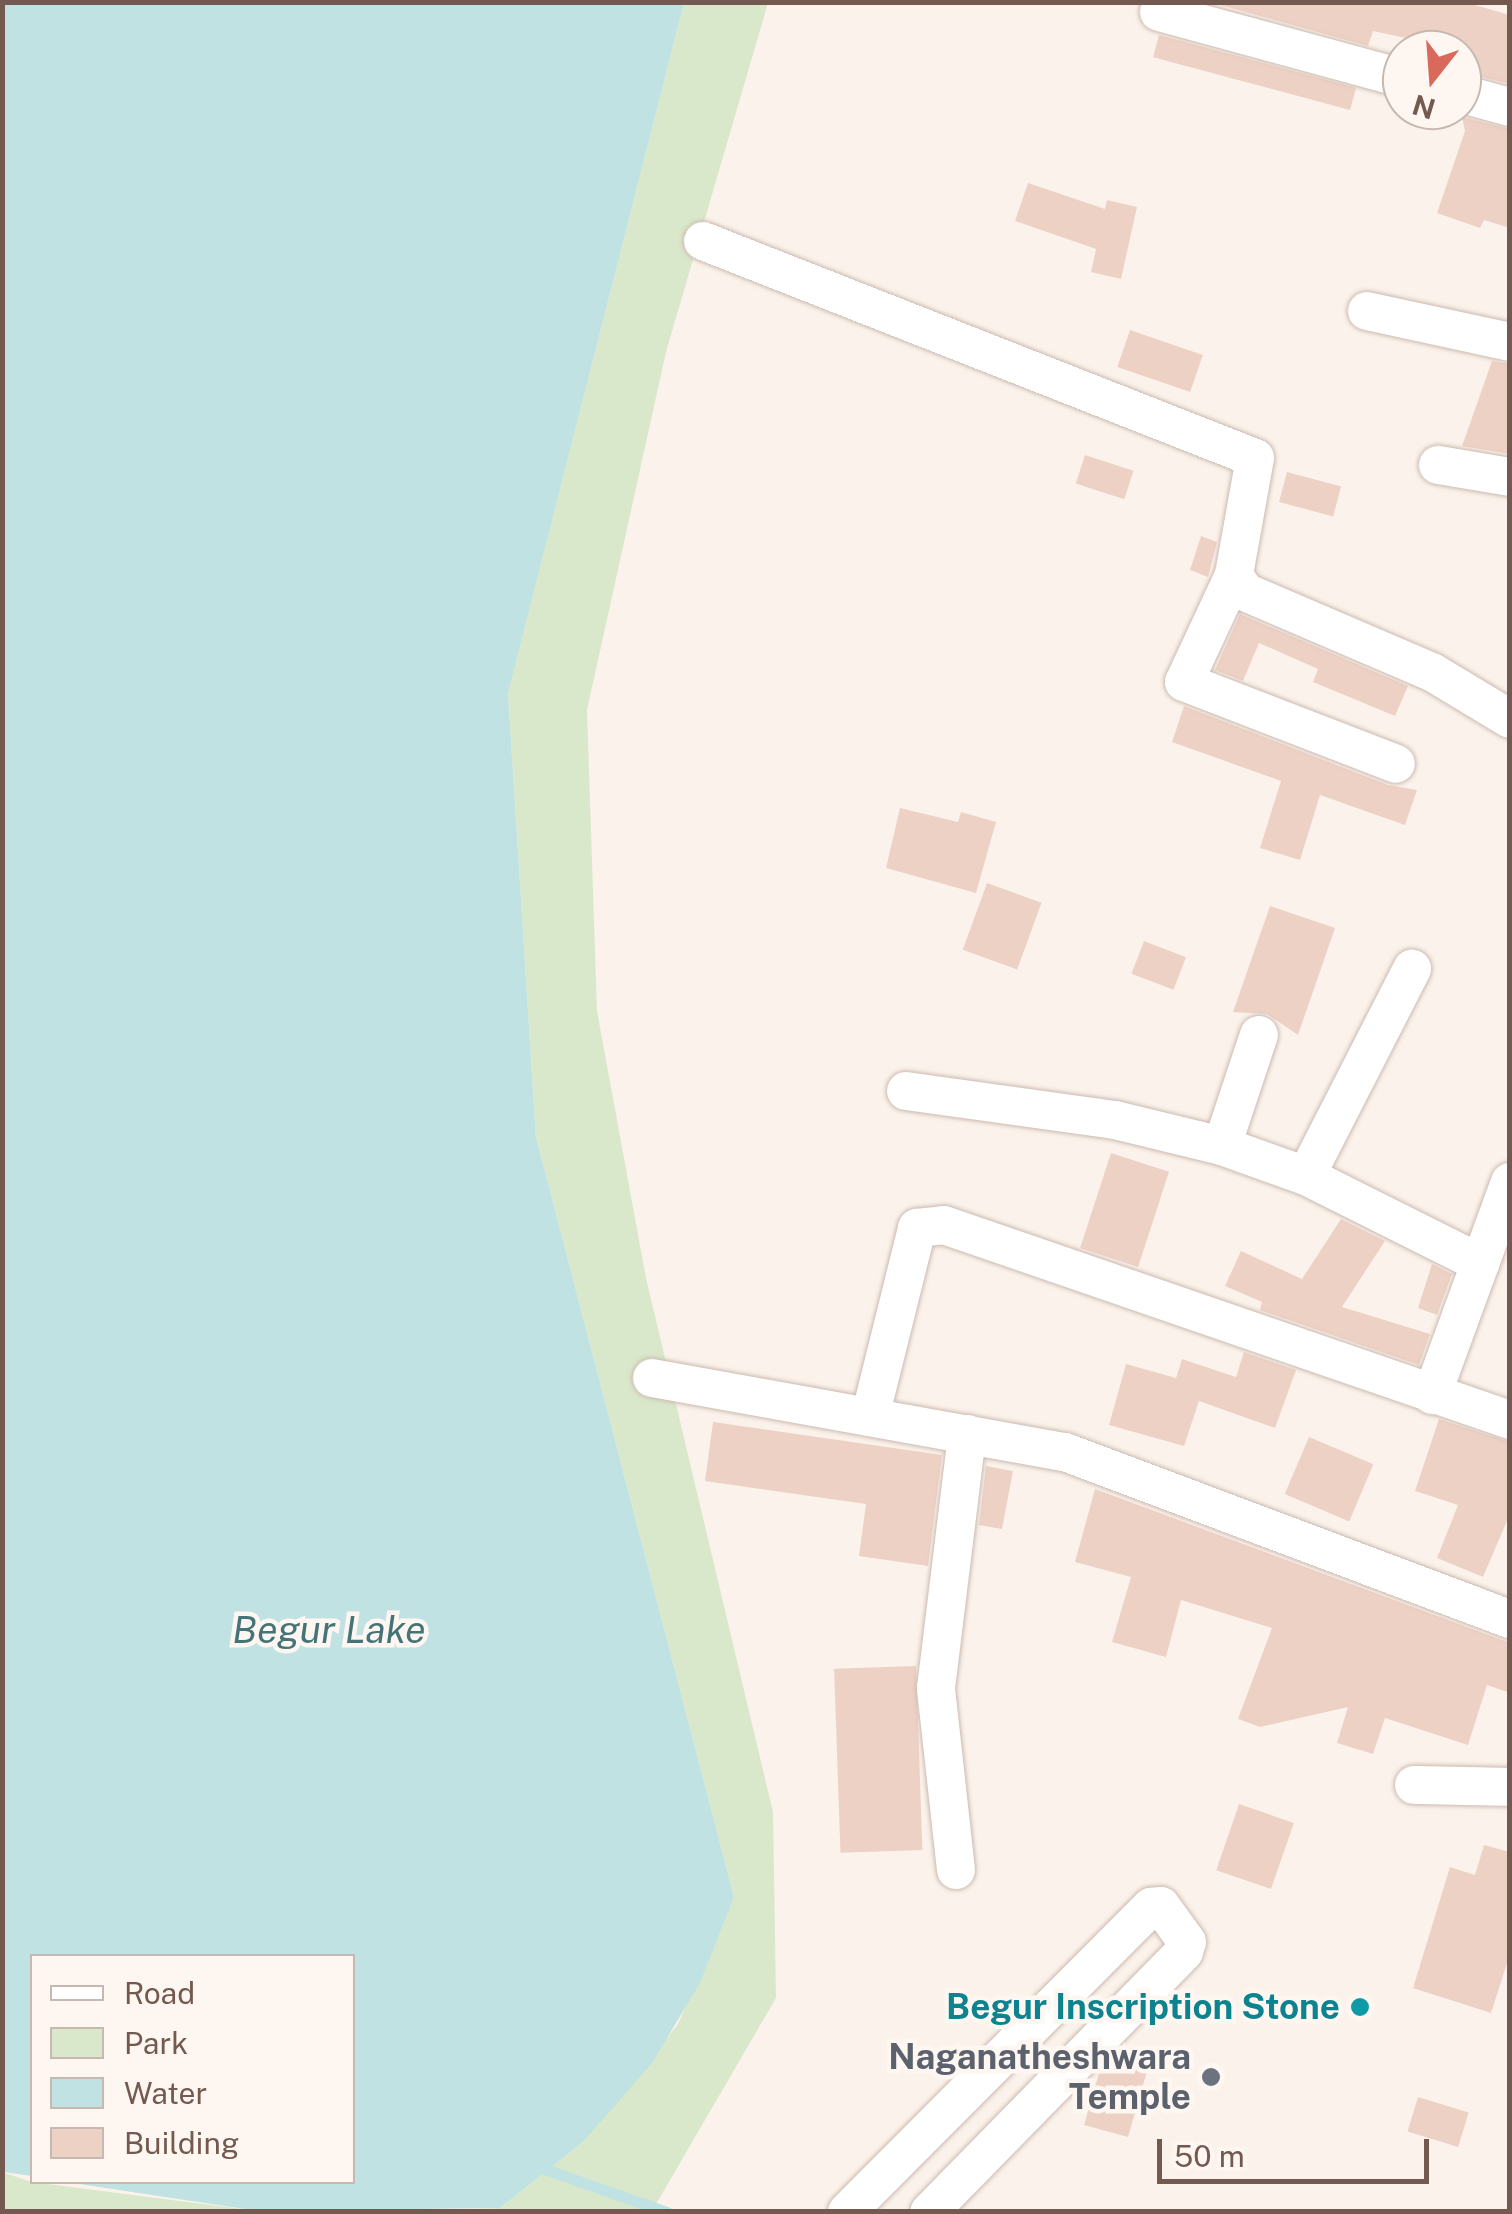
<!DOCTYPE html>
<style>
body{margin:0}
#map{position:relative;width:1512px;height:2214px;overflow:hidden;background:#fbf3eb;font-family:"Public Sans",sans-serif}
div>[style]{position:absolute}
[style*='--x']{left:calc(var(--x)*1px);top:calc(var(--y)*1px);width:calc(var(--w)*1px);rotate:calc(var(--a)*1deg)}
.green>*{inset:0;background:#d9e8ca}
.water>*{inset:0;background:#c0e2e3}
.stream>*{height:11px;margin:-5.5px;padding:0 5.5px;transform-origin:5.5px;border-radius:5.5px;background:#c0e2e3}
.building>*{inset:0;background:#eed1c5;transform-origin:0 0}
.roads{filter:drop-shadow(0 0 2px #ccbab1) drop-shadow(0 0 2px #ccbab1)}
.street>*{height:38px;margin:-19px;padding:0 19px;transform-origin:19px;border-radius:19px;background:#fff}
.dots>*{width:28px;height:28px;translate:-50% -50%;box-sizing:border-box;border:5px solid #fef7f1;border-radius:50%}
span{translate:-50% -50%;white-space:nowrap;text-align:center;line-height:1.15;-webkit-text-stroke:9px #fef7f1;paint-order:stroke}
.culture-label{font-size:35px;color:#0d838f;font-weight:700}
.right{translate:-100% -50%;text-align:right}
.worship-label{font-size:35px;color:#5b616d;font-weight:700}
.water-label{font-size:38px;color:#447477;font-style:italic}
.frame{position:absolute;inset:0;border:5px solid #745950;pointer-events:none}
.legend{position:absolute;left:30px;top:1954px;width:325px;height:230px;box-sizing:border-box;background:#fef7f1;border:2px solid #c7b8b1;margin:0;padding:12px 18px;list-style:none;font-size:30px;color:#745950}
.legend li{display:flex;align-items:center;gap:20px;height:50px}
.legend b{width:50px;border:2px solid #c7b8b1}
.north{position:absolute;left:1382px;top:30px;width:100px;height:100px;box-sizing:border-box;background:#fef7f1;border:2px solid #c7b8b1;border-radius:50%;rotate:197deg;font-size:28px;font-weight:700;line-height:40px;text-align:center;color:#745950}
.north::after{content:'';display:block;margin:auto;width:35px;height:45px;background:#d96a5b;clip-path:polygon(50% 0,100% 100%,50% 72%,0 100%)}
.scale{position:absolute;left:1157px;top:2139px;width:272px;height:45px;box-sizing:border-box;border:5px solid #745950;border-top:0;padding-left:12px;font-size:30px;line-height:35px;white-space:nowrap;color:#745950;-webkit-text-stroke:8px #fef7f1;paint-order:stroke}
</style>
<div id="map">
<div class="green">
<div style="clip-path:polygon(684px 3px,768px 3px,666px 352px,587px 710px,597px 1011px,646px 1278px,773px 1812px,776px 1998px,652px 2211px,411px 2212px,500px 2208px,583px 2142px,678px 2024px,734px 1897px,536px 1137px,508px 692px)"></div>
<div style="clip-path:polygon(2px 2172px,32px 2182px,258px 2211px,3px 2211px)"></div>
</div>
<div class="water">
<div style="clip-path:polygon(2px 3px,684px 3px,508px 693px,536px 1137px,734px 1897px,700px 1983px,652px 2063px,583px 2142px,500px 2208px,258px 2211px,66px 2182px,352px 2182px,352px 1956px,32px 1956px,32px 2176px,3px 2172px)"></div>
</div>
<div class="stream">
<div style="--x:539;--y:2167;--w:136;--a:19.4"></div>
</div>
<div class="building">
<div style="clip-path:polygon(1210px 2px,1464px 2px,1510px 15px,1510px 84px,1462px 72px,1462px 50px,1373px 31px,1368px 46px)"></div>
<div style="left:1159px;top:35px;width:204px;height:23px;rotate:15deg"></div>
<div style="clip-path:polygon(1462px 117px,1510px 129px,1510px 228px,1484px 220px,1480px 228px,1437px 213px,1465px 131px)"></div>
<div style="clip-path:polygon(1028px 183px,1105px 209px,1107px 200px,1137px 207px,1121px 279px,1091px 272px,1096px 249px,1015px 221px)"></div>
<div style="left:1130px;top:330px;width:77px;height:39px;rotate:19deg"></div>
<div style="clip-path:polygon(1492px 361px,1510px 364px,1510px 454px,1462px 446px)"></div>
<div style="left:1085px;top:455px;width:51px;height:30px;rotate:18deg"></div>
<div style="left:1287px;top:472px;width:56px;height:31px;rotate:15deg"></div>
<div style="clip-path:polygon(1201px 536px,1217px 542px,1208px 577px,1190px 570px)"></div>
<div style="clip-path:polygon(1240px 614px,1408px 686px,1395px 716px,1313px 682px,1318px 669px,1259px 643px,1243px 681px,1215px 670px)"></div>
<div style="clip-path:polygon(1184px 706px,1388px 785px,1417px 790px,1405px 825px,1320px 795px,1300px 860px,1260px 848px,1281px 781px,1172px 742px)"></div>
<div style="clip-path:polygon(900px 808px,958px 822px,961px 812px,996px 822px,976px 893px,886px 868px)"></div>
<div style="left:987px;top:883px;width:58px;height:71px;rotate:20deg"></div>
<div style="clip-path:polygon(1270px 906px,1335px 928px,1298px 1035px,1267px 1014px,1233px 1012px)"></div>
<div style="left:1144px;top:941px;width:45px;height:35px;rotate:21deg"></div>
<div style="left:1111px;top:1153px;width:61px;height:100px;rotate:18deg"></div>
<div style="clip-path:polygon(1341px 1219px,1385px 1241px,1342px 1307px,1430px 1334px,1419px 1365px,1260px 1310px,1262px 1302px,1225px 1286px,1241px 1251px,1302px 1279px)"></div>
<div style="clip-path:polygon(1432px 1264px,1452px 1274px,1437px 1315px,1418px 1308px)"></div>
<div style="clip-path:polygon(1244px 1352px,1296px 1370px,1275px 1428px,1199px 1401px,1184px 1446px,1109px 1425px,1126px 1364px,1176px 1378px,1182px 1359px,1236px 1377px)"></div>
<div style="clip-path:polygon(1439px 1419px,1510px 1442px,1510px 1514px,1483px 1577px,1437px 1558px,1458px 1505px,1415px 1491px)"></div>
<div style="clip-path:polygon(713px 1422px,942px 1455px,928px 1566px,859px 1556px,866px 1504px,705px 1481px)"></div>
<div style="left:1309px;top:1437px;width:70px;height:62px;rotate:23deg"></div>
<div style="clip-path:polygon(986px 1466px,1013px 1471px,1002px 1529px,979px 1525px)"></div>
<div style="clip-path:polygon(1095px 1489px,1510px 1643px,1510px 1693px,1487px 1685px,1468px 1745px,1385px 1718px,1373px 1754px,1337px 1743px,1348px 1707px,1260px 1727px,1238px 1719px,1272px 1628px,1181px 1600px,1166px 1657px,1112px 1642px,1131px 1577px,1075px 1562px)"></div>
<div style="left:916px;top:1666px;width:184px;height:82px;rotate:88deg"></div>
<div style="left:1239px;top:1804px;width:58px;height:70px;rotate:19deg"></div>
<div style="clip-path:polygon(1484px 1845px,1510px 1852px,1510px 1954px,1491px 2013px,1413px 1988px,1450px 1867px,1475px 1875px)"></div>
<div style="clip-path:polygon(1117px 2052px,1150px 2061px,1128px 2137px,1084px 2125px,1100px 2070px)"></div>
<div style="left:1418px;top:2097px;width:53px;height:36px;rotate:17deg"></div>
</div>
<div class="roads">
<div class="street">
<div style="--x:1159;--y:12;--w:252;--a:15.2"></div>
<div style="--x:1462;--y:94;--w:50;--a:15.2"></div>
<div style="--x:703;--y:241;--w:593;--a:21.46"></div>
<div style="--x:1255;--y:458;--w:119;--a:100.2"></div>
<div style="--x:1234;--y:575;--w:118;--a:115"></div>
<div style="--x:1184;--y:682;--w:227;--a:21.1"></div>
<div style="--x:1367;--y:311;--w:146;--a:12.2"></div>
<div style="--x:1438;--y:465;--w:73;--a:9.5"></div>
<div style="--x:1234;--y:575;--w:20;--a:57"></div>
<div style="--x:1245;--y:592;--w:203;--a:23.2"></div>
<div style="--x:1432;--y:672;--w:91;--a:31.1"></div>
<div style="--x:906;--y:1091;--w:211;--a:7.9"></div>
<div style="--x:1115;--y:1120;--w:110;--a:13.7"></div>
<div style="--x:1222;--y:1146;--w:89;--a:19.7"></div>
<div style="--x:1306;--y:1176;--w:195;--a:26.6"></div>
<div style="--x:1222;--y:1146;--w:117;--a:-71.6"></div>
<div style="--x:1306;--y:1176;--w:233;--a:-62.9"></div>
<div style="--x:652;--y:1378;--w:420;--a:10.2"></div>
<div style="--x:1065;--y:1452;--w:475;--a:20.6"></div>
<div style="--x:1432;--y:1395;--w:227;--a:-69.9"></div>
<div style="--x:870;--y:1417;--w:195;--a:-76"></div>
<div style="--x:917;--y:1228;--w:27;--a:-6"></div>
<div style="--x:944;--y:1225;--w:599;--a:19.01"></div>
<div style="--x:1414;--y:1785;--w:96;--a:1.2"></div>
<div style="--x:956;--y:1870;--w:183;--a:-96.3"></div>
<div style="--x:936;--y:1688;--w:256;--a:-83"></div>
<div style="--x:847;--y:2212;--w:431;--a:-45.1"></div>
<div style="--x:1151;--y:1907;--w:10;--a:-6"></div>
<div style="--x:1161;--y:1906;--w:44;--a:54.2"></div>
<div style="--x:1187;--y:1942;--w:10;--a:107"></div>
<div style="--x:1184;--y:1952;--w:364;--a:134.4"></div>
</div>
</div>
<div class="dots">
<div style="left:1360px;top:2007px;background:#0f9aa8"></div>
<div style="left:1211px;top:2077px;background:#6b7280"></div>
</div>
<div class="culture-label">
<span class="right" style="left:1340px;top:2007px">Begur Inscription Stone</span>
</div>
<div class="worship-label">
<span class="right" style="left:1191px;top:2077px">Naganatheshwara<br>Temple</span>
</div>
<div class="water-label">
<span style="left:329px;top:1630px">Begur Lake</span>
</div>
<div class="frame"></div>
<ul class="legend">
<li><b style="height:12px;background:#fff"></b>Road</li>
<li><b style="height:28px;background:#d9e8ca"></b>Park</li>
<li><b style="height:28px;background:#c0e2e3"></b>Water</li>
<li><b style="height:28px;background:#eed1c5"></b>Building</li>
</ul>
<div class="north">N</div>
<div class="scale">50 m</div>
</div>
